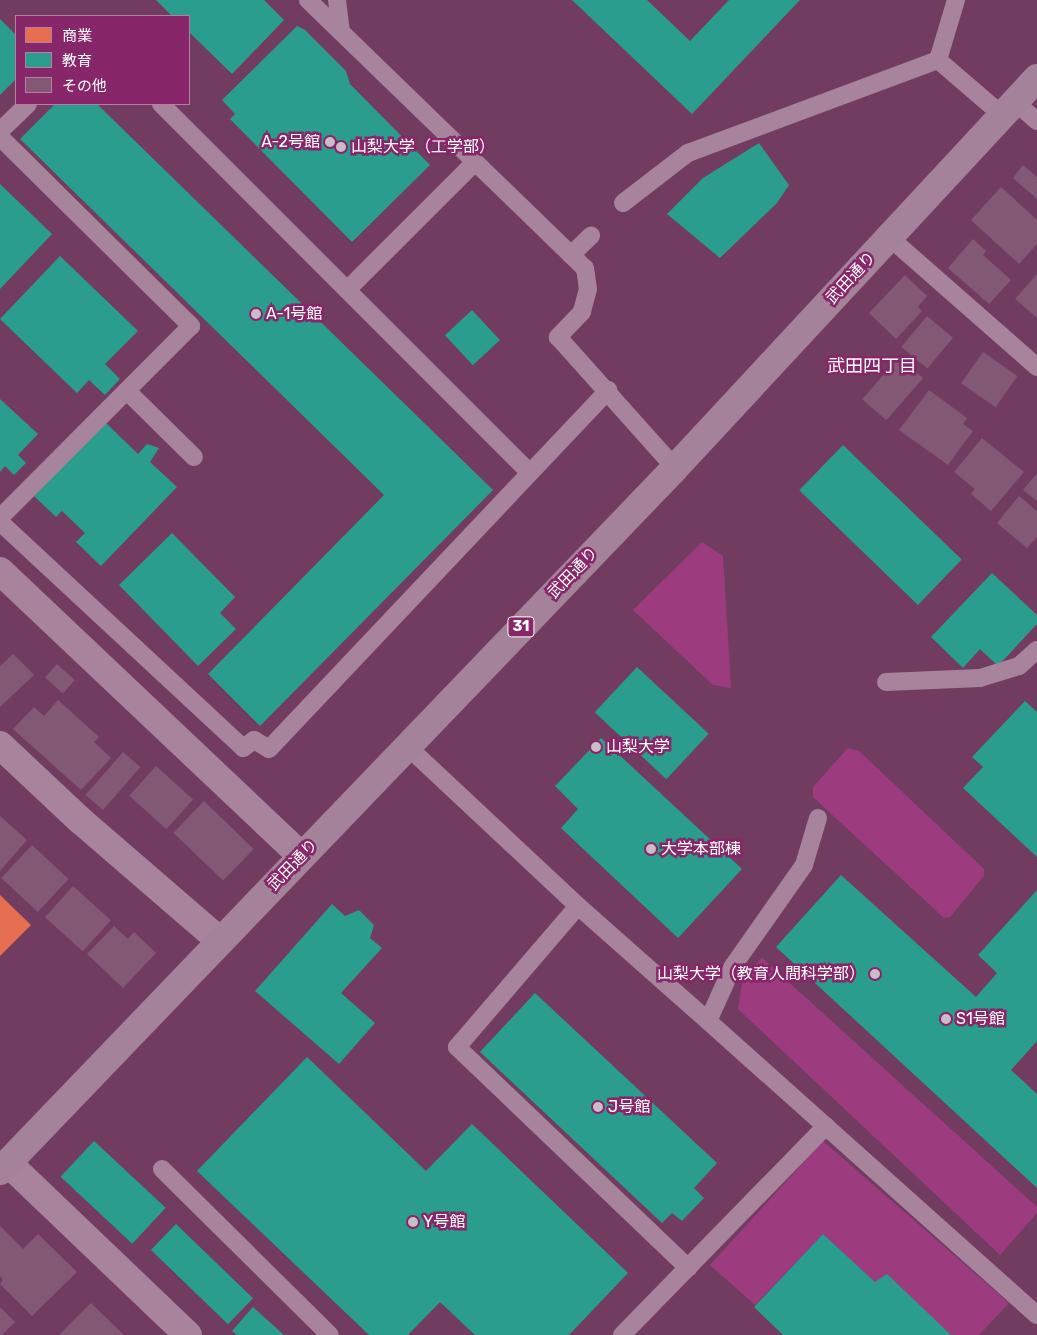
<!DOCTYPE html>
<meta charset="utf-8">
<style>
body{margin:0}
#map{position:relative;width:1037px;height:1335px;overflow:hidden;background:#713c60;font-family:Rubik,"Noto Sans JP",sans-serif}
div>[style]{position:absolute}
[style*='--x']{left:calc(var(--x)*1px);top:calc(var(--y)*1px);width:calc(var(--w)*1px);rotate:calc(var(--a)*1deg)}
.green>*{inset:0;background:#9d3b7f}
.shops>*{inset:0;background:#e76f51}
.schools>*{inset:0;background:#2a9d8f;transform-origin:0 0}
.building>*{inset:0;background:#825874;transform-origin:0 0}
.lane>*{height:18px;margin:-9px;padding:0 9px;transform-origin:9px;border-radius:9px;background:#a7839c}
.street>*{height:28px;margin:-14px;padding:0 14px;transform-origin:14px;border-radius:14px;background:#a7839c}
.primary>*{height:28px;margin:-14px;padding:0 14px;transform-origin:14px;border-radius:14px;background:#a4829a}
.dots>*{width:14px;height:14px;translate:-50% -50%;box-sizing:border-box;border:2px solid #872668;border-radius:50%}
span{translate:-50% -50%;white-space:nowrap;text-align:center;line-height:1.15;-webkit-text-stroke:5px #872668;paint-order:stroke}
.shield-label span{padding:1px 4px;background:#872668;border:1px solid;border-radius:4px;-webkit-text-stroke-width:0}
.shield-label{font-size:15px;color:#fff;font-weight:700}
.poi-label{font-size:16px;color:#fff}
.right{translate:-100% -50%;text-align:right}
.left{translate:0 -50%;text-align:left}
.street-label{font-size:16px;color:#fff}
.neighbourhood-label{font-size:18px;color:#fff}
.legend{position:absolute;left:15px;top:15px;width:175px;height:90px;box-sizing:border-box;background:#872668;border:1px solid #b77da4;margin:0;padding:6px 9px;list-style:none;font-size:15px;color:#fff}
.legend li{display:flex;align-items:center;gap:10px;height:25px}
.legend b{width:25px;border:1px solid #b77da4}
</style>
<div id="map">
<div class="green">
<div style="clip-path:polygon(702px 542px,723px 556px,731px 688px,713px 685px,633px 610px)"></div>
<div style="clip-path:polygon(848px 748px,859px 751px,984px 869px,984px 876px,950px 917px,944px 918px,813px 797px,813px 787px)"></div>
<div style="clip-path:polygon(762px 958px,1037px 1207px,1037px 1213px,1000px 1255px,738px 1009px,743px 977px)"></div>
<div style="clip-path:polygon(823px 1141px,1009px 1303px,979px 1335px,951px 1335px,887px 1275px,875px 1282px,823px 1234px,755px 1305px,710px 1265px)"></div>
</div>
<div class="shops">
<div style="clip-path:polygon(0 895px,31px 925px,0 956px)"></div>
</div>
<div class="schools">
<div style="clip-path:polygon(156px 0,264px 0,284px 20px,232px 74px,189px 32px,189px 16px,172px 16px)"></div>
<div style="clip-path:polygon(572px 0,647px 0,690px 41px,729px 0,800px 0,692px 114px)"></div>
<div style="clip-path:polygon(0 19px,16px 35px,16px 79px,0 95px)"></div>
<div style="clip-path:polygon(297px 26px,305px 30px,346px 71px,350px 84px,430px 165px,352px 242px,230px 119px,235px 114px,222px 100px)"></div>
<div style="clip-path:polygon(55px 104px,97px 104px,493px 490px,260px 726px,208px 674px,384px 495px,20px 139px)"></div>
<div style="clip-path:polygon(759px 143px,789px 185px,777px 203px,720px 258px,667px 214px,703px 178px)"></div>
<div style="clip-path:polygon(0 184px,52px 234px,0 289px)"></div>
<div style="clip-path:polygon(60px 256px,138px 331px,105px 364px,120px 379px,105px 395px,89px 380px,77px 393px,0 319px)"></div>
<div style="left:472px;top:310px;width:41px;height:37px;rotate:47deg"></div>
<div style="clip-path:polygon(0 399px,38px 434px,18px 455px,26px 463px,14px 475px,5px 466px,0 472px)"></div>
<div style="clip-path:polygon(105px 422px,138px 454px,147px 444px,159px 448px,150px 462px,177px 487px,101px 566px,76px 542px,85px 533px,62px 511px,56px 517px,34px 496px)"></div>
<div style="left:843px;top:445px;width:165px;height:63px;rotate:44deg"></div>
<div style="clip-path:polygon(172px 533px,235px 597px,220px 613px,236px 629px,198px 666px,119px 585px)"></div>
<div style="clip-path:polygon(992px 573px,1037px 615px,1037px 624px,998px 666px,980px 649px,963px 668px,931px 637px)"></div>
<div style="left:637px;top:667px;width:98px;height:62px;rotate:43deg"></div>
<div style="clip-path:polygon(1025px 701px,1037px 712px,1037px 857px,963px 788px,983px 767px,972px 757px)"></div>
<div style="clip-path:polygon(601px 738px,742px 869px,678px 938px,561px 828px,578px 809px,555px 786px)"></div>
<div style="clip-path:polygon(841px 875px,976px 997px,997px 973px,978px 955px,1037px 890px,1037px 1041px,1011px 1070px,1037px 1094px,1037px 1188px,776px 947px)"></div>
<div style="clip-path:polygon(332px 904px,345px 916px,359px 910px,374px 925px,370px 938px,382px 948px,341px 993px,375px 1023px,339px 1064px,255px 991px)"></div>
<div style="clip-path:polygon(535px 993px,717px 1163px,694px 1188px,704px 1198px,682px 1221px,672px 1213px,662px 1223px,480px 1052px)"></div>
<div style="clip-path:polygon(307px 1057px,426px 1171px,472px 1124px,628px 1273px,569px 1335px,475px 1335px,440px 1302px,408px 1335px,369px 1335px,197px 1171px)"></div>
<div style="left:94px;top:1141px;width:98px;height:49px;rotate:43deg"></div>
<div style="left:176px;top:1224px;width:107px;height:36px;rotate:44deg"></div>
<div style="clip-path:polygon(823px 1234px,875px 1282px,887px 1274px,951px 1335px,783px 1335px,754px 1307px)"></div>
<div style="clip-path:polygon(253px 1307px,284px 1335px,237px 1335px,232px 1331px)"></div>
</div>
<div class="building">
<div style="clip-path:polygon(1023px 165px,1037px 177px,1037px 199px,1013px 178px)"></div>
<div style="clip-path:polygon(1001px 187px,1037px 220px,1037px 244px,1019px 264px,971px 220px)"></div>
<div style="clip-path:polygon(973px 239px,986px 251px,983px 255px,1011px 280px,989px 304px,948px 268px)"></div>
<div style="clip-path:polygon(1037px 274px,1037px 318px,1015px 299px)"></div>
<div style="clip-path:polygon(905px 275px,927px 296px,918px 307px,922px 311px,896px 339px,869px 313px)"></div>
<div style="left:927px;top:316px;width:34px;height:40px;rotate:40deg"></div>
<div style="left:983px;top:352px;width:42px;height:38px;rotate:35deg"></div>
<div style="left:899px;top:357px;width:32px;height:56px;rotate:41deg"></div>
<div style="clip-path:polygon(929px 390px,967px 418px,963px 424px,973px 431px,948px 465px,899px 430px)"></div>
<div style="clip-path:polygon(982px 438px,1024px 472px,991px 511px,971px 494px,975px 489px,954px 472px)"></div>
<div style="clip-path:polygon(1037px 473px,1037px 501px,1023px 490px)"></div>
<div style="clip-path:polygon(1019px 496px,1037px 511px,1037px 537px,1027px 548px,997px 523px)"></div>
<div style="clip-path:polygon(13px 654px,34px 675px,0 707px,0 666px)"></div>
<div style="left:57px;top:664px;width:24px;height:18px;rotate:42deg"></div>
<div style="clip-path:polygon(58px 700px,99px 737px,94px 742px,111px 758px,81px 790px,13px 729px,34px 707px,44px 716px)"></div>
<div style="left:123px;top:752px;width:23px;height:57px;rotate:41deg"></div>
<div style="left:156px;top:766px;width:50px;height:40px;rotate:42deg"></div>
<div style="left:204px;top:801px;width:69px;height:44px;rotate:44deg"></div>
<div style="clip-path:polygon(0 816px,27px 840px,0 871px)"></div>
<div style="left:32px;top:845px;width:50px;height:45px;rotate:43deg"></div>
<div style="left:73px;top:886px;width:51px;height:42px;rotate:42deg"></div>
<div style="clip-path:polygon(114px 926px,128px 939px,134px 932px,156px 953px,123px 988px,87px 954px)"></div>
<div style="clip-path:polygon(0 1226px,23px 1249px,38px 1234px,77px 1272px,32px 1316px,0 1284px,3px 1280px,0 1276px)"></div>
<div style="clip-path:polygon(91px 1303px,124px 1335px,59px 1335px)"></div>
<div style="clip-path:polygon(0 1307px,15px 1322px,2px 1335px,0 1335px)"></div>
</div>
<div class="lane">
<div style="--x:308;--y:0;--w:385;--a:44.1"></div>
<div style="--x:585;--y:268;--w:21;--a:82"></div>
<div style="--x:588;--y:289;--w:24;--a:105"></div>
<div style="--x:582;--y:312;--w:35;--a:134"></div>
<div style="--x:558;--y:337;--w:176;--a:48.2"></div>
<div style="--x:337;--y:0;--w:32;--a:83"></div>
<div style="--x:938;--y:60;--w:84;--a:40.7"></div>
<div style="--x:1015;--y:102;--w:29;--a:41"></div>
<div style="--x:161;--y:104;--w:519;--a:45"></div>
<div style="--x:0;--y:131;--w:39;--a:-44"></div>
<div style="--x:0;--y:137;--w:269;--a:44.7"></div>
<div style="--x:191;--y:326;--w:271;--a:134.9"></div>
<div style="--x:623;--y:203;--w:82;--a:-37.6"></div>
<div style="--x:688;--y:153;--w:267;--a:-20.4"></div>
<div style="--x:938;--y:60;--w:63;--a:-73.3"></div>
<div style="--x:889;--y:237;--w:197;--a:41.3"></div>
<div style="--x:571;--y:255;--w:28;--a:-44"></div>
<div style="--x:347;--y:290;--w:181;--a:-45"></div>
<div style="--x:127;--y:391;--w:94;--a:44.6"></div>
<div style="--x:0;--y:522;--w:332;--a:42.9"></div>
<div style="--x:243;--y:748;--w:14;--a:-36"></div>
<div style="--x:254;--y:740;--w:17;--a:31"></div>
<div style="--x:269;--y:749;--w:494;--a:-46.6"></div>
<div style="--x:886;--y:682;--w:94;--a:-2.4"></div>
<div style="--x:980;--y:678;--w:41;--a:-17.1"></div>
<div style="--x:1019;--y:666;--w:24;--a:-42"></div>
<div style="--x:407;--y:746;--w:234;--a:43.1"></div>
<div style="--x:578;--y:906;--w:174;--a:41.5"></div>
<div style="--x:818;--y:818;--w:49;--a:106.6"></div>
<div style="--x:804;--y:865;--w:123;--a:125.1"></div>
<div style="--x:733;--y:966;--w:60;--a:114.4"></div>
<div style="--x:708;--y:1021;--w:441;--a:41.8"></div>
<div style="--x:578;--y:906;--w:186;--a:130.6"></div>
<div style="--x:457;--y:1047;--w:320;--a:43.7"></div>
<div style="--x:162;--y:1169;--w:236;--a:44.7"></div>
<div style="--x:622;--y:1335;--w:292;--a:-45.7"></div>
</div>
<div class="street">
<div style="--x:0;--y:571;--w:415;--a:43.4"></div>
<div style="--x:0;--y:745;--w:110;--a:43.2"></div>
<div style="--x:80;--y:820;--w:184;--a:40.8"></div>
<div style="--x:8;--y:1163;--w:249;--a:43.7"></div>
</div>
<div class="primary">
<div style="--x:0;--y:1171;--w:975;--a:-46.16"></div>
<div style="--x:675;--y:468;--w:532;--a:-47.13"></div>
</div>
<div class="dots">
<div style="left:330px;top:142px;background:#cdbbc7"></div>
<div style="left:341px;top:147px;background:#cdbbc7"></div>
<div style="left:256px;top:314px;background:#cdbbc7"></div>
<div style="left:596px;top:747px;background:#cdbbc7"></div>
<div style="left:651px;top:849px;background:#cdbbc7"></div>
<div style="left:875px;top:974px;background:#cdbbc7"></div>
<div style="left:946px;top:1019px;background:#cdbbc7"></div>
<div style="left:598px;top:1107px;background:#cdbbc7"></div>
<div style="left:413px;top:1222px;background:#cdbbc7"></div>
</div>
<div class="shield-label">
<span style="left:521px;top:627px">31</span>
</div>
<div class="poi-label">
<span class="right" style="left:320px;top:142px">A-2号館</span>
<span class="left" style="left:351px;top:147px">山梨大学（工学部）</span>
<span class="left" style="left:266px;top:314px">A-1号館</span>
<span class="left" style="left:606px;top:747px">山梨大学</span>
<span class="left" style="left:661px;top:849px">大学本部棟</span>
<span class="right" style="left:865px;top:974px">山梨大学（教育人間科学部）</span>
<span class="left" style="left:956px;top:1019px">S1号館</span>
<span class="left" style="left:608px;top:1107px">J号館</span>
<span class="left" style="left:423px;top:1222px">Y号館</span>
</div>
<div class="street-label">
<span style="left:851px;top:278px;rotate:-47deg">武田通り</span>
<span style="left:573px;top:573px;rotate:-46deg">武田通り</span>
<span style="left:293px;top:865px;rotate:-46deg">武田通り</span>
</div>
<div class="neighbourhood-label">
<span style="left:872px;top:366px">武田四丁目</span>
</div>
<ul class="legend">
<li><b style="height:14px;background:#e76f51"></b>商業</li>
<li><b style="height:14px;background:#2a9d8f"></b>教育</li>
<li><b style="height:14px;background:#825874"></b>その他</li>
</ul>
</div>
